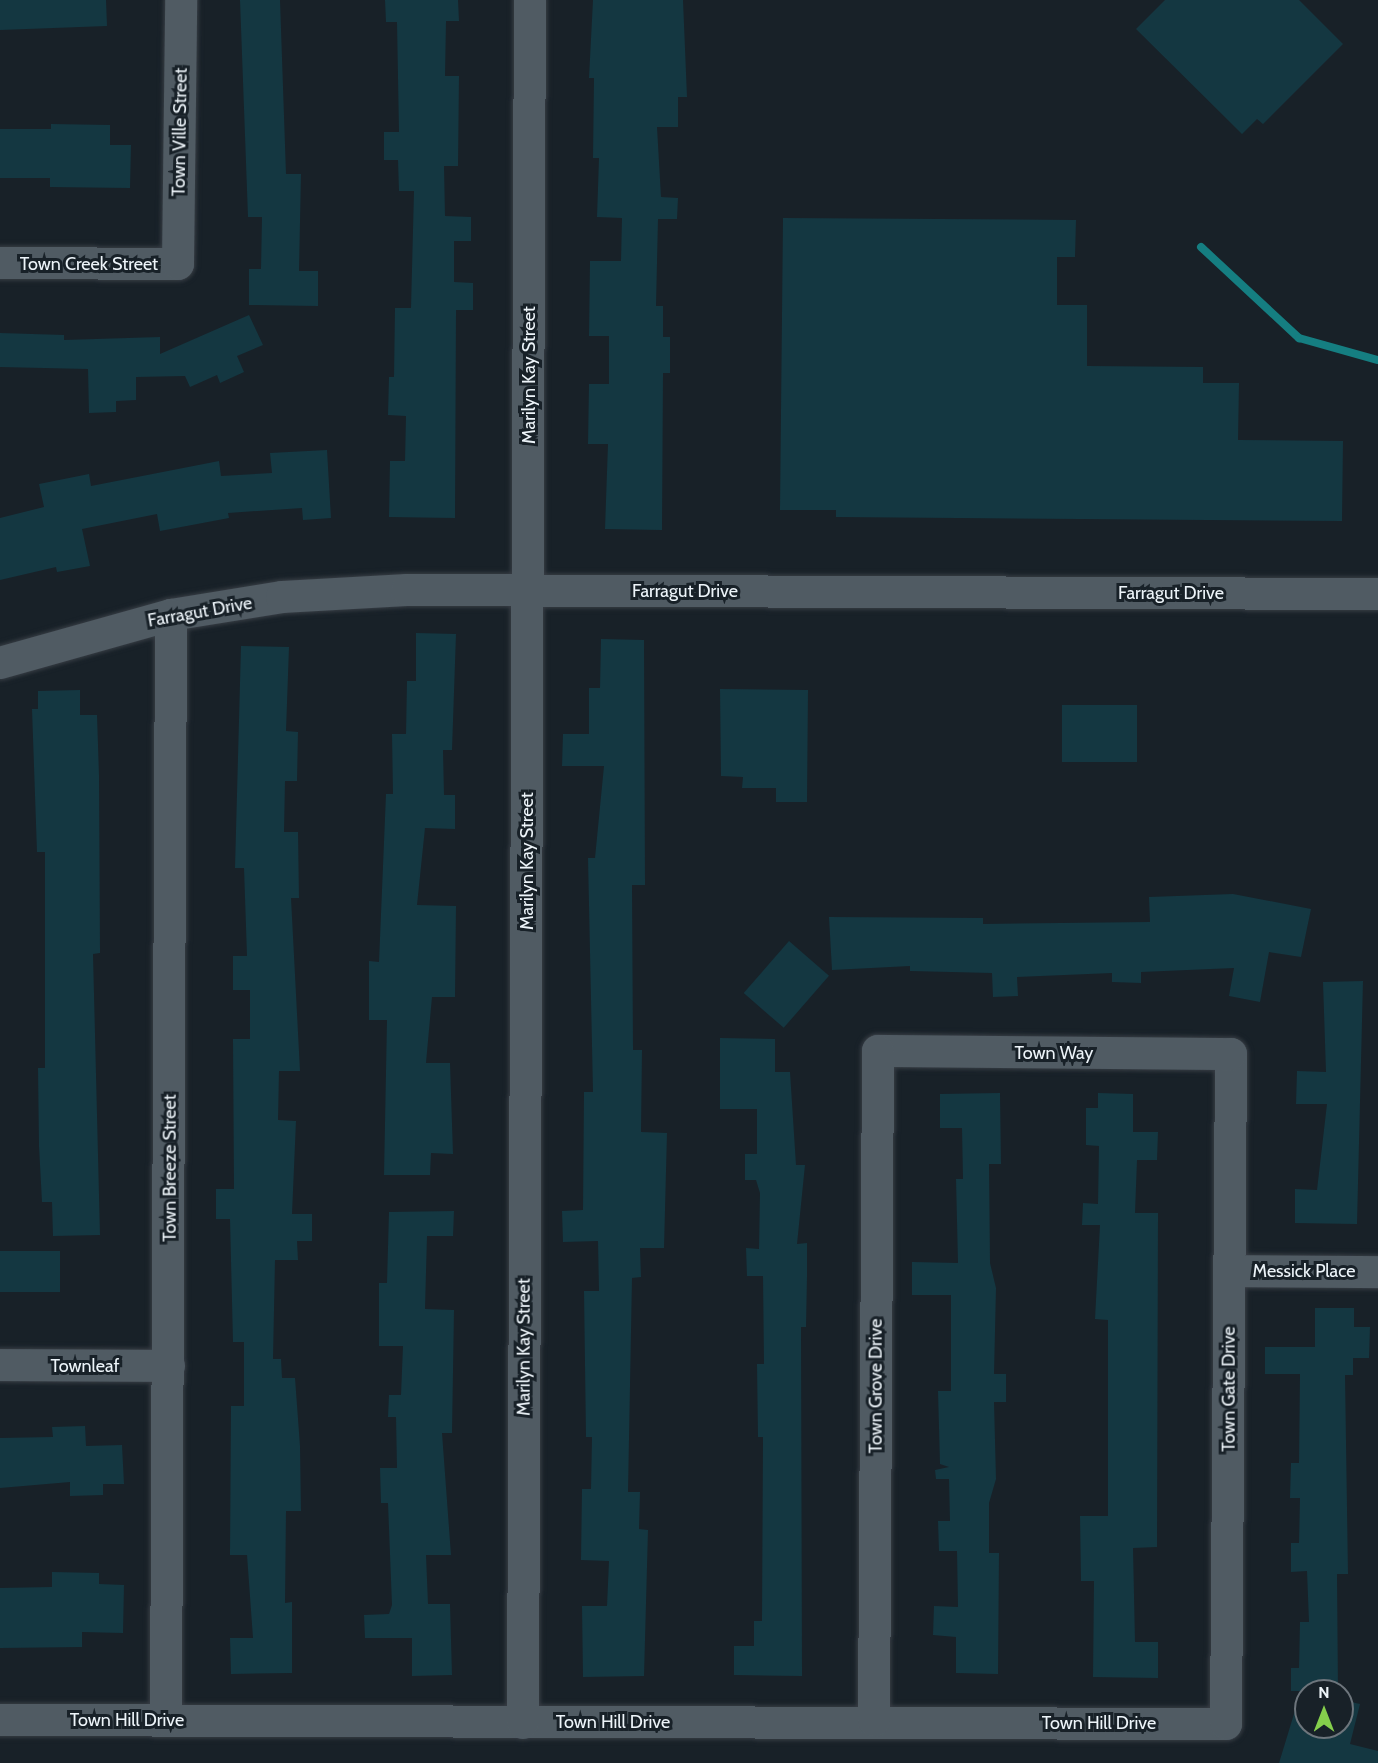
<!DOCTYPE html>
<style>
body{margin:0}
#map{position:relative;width:1378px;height:1763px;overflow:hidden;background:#182128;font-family:Cabin,sans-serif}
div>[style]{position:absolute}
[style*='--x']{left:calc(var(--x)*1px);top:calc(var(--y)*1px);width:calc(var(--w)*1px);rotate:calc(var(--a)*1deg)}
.stream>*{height:8px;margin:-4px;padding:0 4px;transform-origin:4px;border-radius:4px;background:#157e81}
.building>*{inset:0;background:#143741;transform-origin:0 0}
.roads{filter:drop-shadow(0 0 2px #373d44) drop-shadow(0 0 2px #373d44)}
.street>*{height:32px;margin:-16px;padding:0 16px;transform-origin:16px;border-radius:16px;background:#505b63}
span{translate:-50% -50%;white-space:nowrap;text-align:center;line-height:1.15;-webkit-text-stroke:6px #182128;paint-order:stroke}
.street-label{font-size:18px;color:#edf4f9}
.north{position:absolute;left:1294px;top:1679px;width:60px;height:60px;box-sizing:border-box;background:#182128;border:2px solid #6d757c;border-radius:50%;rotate:0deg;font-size:16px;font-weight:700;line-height:24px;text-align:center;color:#edf4f9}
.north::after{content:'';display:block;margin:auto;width:21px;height:27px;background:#85cf4c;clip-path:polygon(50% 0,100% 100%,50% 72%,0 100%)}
</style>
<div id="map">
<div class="stream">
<div style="--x:1201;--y:247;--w:134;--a:42.9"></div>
<div style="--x:1299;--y:338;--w:82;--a:15.6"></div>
</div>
<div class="building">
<div style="clip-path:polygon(0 0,106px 0,107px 26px,0 30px)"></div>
<div style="clip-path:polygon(240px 0,280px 0,286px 174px,301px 174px,299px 271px,318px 271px,318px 306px,249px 305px,249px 269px,261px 269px,262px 217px,248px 217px)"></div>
<div style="clip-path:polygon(385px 0,458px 0,459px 21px,446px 21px,445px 76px,459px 76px,458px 166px,444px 166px,445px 216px,471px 217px,471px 241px,454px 241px,454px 282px,473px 283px,473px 310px,456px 310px,455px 518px,389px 517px,390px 461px,405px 461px,406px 416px,388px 415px,389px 377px,394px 377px,395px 308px,411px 308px,414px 191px,399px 191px,398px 160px,384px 160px,384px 132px,399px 132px,397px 22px,386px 22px)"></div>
<div style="clip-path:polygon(593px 0,683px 0,687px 97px,678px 97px,678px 127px,657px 127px,661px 197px,678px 198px,677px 219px,658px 219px,656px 306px,663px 306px,663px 337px,670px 337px,670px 373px,663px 373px,662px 530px,605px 529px,608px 444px,588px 444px,589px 384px,609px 384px,609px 336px,589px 336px,590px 261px,621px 261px,622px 218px,597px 217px,599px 158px,593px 158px,594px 78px,589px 78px)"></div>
<div style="clip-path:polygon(1165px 0,1299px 0,1343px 44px,1263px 124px,1257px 119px,1242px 134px,1136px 29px)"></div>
<div style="clip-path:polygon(51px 124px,110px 125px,110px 145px,131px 145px,130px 188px,50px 187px,50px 178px,0 178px,0 129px,51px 129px)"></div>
<div style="clip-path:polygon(783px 218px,1076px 220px,1075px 257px,1057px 257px,1057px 305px,1087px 305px,1087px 366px,1203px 367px,1203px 383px,1239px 383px,1238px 440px,1343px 441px,1342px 521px,836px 517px,836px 510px,780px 510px)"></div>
<div style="clip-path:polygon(249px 315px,263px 345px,237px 356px,244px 372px,220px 383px,217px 375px,190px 387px,185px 376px,136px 377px,136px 400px,116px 401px,116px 412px,89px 413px,88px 369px,0 367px,0 333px,64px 335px,64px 340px,160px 337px,160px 354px)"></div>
<div style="clip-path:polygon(327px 450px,331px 518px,303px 520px,302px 508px,228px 513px,229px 518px,160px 531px,157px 514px,82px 529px,90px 566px,57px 572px,56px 567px,0 580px,0 518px,44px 507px,39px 484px,89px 474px,91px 486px,219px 461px,221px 476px,272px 473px,270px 453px)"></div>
<div style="clip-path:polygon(416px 633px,456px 634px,452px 750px,443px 750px,444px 795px,455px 795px,455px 829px,425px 828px,417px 905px,456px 906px,455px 997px,432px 997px,426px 1063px,450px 1063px,453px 1154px,431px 1153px,430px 1175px,384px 1175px,387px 1020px,369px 1020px,369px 961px,379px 962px,386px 794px,393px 794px,392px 734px,406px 734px,407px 681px,416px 681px)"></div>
<div style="clip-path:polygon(601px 639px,644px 640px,645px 885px,632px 885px,633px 1050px,642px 1050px,641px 1132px,667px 1133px,664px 1248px,640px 1248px,641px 1277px,632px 1278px,628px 1492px,640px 1492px,639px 1529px,648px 1530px,644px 1676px,583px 1677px,582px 1606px,607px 1606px,609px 1561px,581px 1560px,582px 1489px,591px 1489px,592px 1437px,586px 1437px,584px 1291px,599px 1291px,598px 1241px,563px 1242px,562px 1211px,583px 1210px,584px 1092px,593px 1092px,588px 858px,595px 858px,604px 766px,562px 766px,563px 734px,589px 734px,589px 688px,600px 688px)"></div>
<div style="clip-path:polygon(241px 646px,289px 647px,286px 731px,298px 732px,297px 781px,285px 781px,284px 832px,298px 832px,299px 898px,291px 898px,300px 1071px,279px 1071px,278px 1120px,296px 1121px,292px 1214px,312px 1214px,312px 1241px,297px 1241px,298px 1260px,275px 1260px,273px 1359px,281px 1359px,282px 1378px,295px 1378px,300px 1446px,301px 1511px,286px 1511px,285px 1603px,292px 1602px,292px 1673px,231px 1674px,230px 1638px,253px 1638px,247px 1555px,230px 1555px,231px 1406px,244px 1406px,244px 1342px,233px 1342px,230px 1219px,216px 1219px,216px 1189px,234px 1189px,233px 1039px,250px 1039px,250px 990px,233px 990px,233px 956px,247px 956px,244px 868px,235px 868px)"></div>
<div style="clip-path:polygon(720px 689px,808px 690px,807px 802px,776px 802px,776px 788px,742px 788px,743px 777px,721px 776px)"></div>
<div style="clip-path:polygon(80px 690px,80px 715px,97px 715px,99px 775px,100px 953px,93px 954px,100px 1235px,53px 1236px,52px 1202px,42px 1202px,39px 1146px,38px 1068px,45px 1068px,45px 852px,37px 852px,32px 709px,38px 709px,38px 691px)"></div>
<div style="left:1062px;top:705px;width:75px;height:57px"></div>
<div style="clip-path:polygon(1233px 894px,1311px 909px,1301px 957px,1269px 952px,1260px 1002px,1229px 996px,1234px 968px,1141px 972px,1141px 983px,1112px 982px,1112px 973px,1017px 977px,1018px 996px,993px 997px,992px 973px,910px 971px,910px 966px,832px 970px,829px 917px,983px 918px,983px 924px,1150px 922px,1149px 897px)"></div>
<div style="left:789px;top:941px;width:53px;height:69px;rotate:41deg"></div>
<div style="clip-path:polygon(1363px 981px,1357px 1224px,1295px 1223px,1295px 1189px,1317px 1190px,1327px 1104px,1296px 1104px,1297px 1071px,1326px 1072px,1323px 982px)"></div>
<div style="clip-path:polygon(720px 1038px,775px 1039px,775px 1072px,790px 1072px,796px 1165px,805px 1165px,797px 1244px,807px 1243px,807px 1276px,806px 1327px,801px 1327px,802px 1676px,734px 1675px,734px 1646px,754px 1646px,754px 1621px,762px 1621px,763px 1437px,758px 1437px,757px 1364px,764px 1364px,763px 1276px,747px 1276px,746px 1248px,759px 1249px,760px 1193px,756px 1180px,745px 1180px,745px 1154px,757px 1154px,757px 1109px,720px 1109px)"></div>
<div style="clip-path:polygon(1000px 1093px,1001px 1164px,989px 1164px,990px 1263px,996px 1288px,994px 1374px,1006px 1374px,1006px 1402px,994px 1402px,996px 1479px,989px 1503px,989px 1553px,999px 1553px,998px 1674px,956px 1673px,956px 1637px,933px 1635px,934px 1606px,958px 1607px,957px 1551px,939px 1551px,938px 1521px,950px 1521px,949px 1479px,936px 1479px,935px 1470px,949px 1467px,940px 1464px,938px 1391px,951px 1391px,951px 1295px,912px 1295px,912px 1262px,958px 1263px,956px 1179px,963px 1179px,962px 1128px,940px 1128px,940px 1094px)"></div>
<div style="clip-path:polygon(1098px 1093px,1133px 1094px,1133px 1132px,1158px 1132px,1157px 1160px,1137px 1160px,1135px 1213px,1158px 1213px,1157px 1547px,1133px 1548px,1135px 1642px,1158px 1642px,1158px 1678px,1093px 1677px,1094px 1581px,1081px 1581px,1080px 1516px,1108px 1516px,1108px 1320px,1095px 1319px,1100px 1225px,1082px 1225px,1083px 1203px,1098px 1204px,1099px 1146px,1086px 1145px,1086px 1108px,1098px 1108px)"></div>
<div style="clip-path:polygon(454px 1211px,453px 1236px,427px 1236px,425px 1309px,454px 1310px,452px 1433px,442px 1433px,451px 1555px,426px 1555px,428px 1604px,450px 1604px,452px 1675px,412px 1676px,412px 1638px,365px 1638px,364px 1615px,389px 1614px,392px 1605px,388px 1503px,381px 1503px,380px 1468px,397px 1468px,396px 1417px,388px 1417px,389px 1395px,401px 1395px,403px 1346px,379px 1346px,379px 1283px,387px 1283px,389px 1212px)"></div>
<div style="left:0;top:1251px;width:60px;height:41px"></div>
<div style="clip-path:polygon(1315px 1308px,1354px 1308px,1354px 1327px,1370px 1327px,1369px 1358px,1353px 1358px,1353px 1375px,1345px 1375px,1348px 1574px,1337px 1574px,1338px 1691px,1306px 1691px,1306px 1727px,1342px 1727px,1342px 1700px,1360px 1704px,1350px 1744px,1378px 1751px,1378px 1763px,1279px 1763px,1301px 1691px,1291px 1691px,1291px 1668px,1299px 1668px,1300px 1622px,1309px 1622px,1307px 1571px,1291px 1572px,1291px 1543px,1299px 1543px,1300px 1498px,1290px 1498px,1291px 1463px,1299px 1463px,1300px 1374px,1265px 1374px,1265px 1347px,1315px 1347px)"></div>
<div style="clip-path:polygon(85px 1426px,86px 1446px,122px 1445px,124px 1484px,103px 1484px,103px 1495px,70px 1496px,70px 1482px,0 1488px,0 1438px,53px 1437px,52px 1427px)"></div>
<div style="clip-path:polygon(52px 1572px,99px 1573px,99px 1584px,124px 1585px,123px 1633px,82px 1632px,82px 1647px,0 1648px,0 1588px,52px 1587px)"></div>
</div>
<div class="roads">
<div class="street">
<div style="--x:0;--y:263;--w:178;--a:0.3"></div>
<div style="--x:178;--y:264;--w:264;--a:-89.3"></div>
<div style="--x:0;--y:663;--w:178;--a:-15.7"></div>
<div style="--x:171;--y:615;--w:112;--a:-9.2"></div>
<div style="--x:282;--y:597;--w:125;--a:-3.2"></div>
<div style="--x:407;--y:590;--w:971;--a:0.24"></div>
<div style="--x:1230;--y:1271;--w:148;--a:0.4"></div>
<div style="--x:0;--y:1365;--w:169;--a:0.3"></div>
<div style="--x:0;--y:1720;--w:1226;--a:0.19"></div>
<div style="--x:1226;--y:1724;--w:670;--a:-89.57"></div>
<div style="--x:1231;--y:1054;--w:353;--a:-179.5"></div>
<div style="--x:878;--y:1051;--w:670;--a:90.34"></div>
<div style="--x:166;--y:1720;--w:1105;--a:-89.74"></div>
<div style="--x:523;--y:1723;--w:1723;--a:-89.77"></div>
</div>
</div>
<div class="street-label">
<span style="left:180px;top:132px;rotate:-89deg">Town Ville Street</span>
<span style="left:89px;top:264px">Town Creek Street</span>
<span style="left:529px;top:375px;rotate:-90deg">Marilyn Kay Street</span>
<span style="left:685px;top:591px">Farragut Drive</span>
<span style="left:1171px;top:593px">Farragut Drive</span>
<span style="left:200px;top:612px;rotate:-10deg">Farragut Drive</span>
<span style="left:527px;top:861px;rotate:-90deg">Marilyn Kay Street</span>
<span style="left:1054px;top:1053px">Town Way</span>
<span style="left:170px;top:1168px;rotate:-90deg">Town Breeze Street</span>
<span style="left:1304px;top:1271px">Messick Place</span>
<span style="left:524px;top:1347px;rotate:-90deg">Marilyn Kay Street</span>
<span style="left:85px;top:1366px">Townleaf</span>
<span style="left:876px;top:1386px;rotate:-90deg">Town Grove Drive</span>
<span style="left:1229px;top:1389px;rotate:-90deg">Town Gate Drive</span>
<span style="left:127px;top:1720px">Town Hill Drive</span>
<span style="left:613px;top:1722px">Town Hill Drive</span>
<span style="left:1099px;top:1723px">Town Hill Drive</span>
</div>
<div class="north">N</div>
</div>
